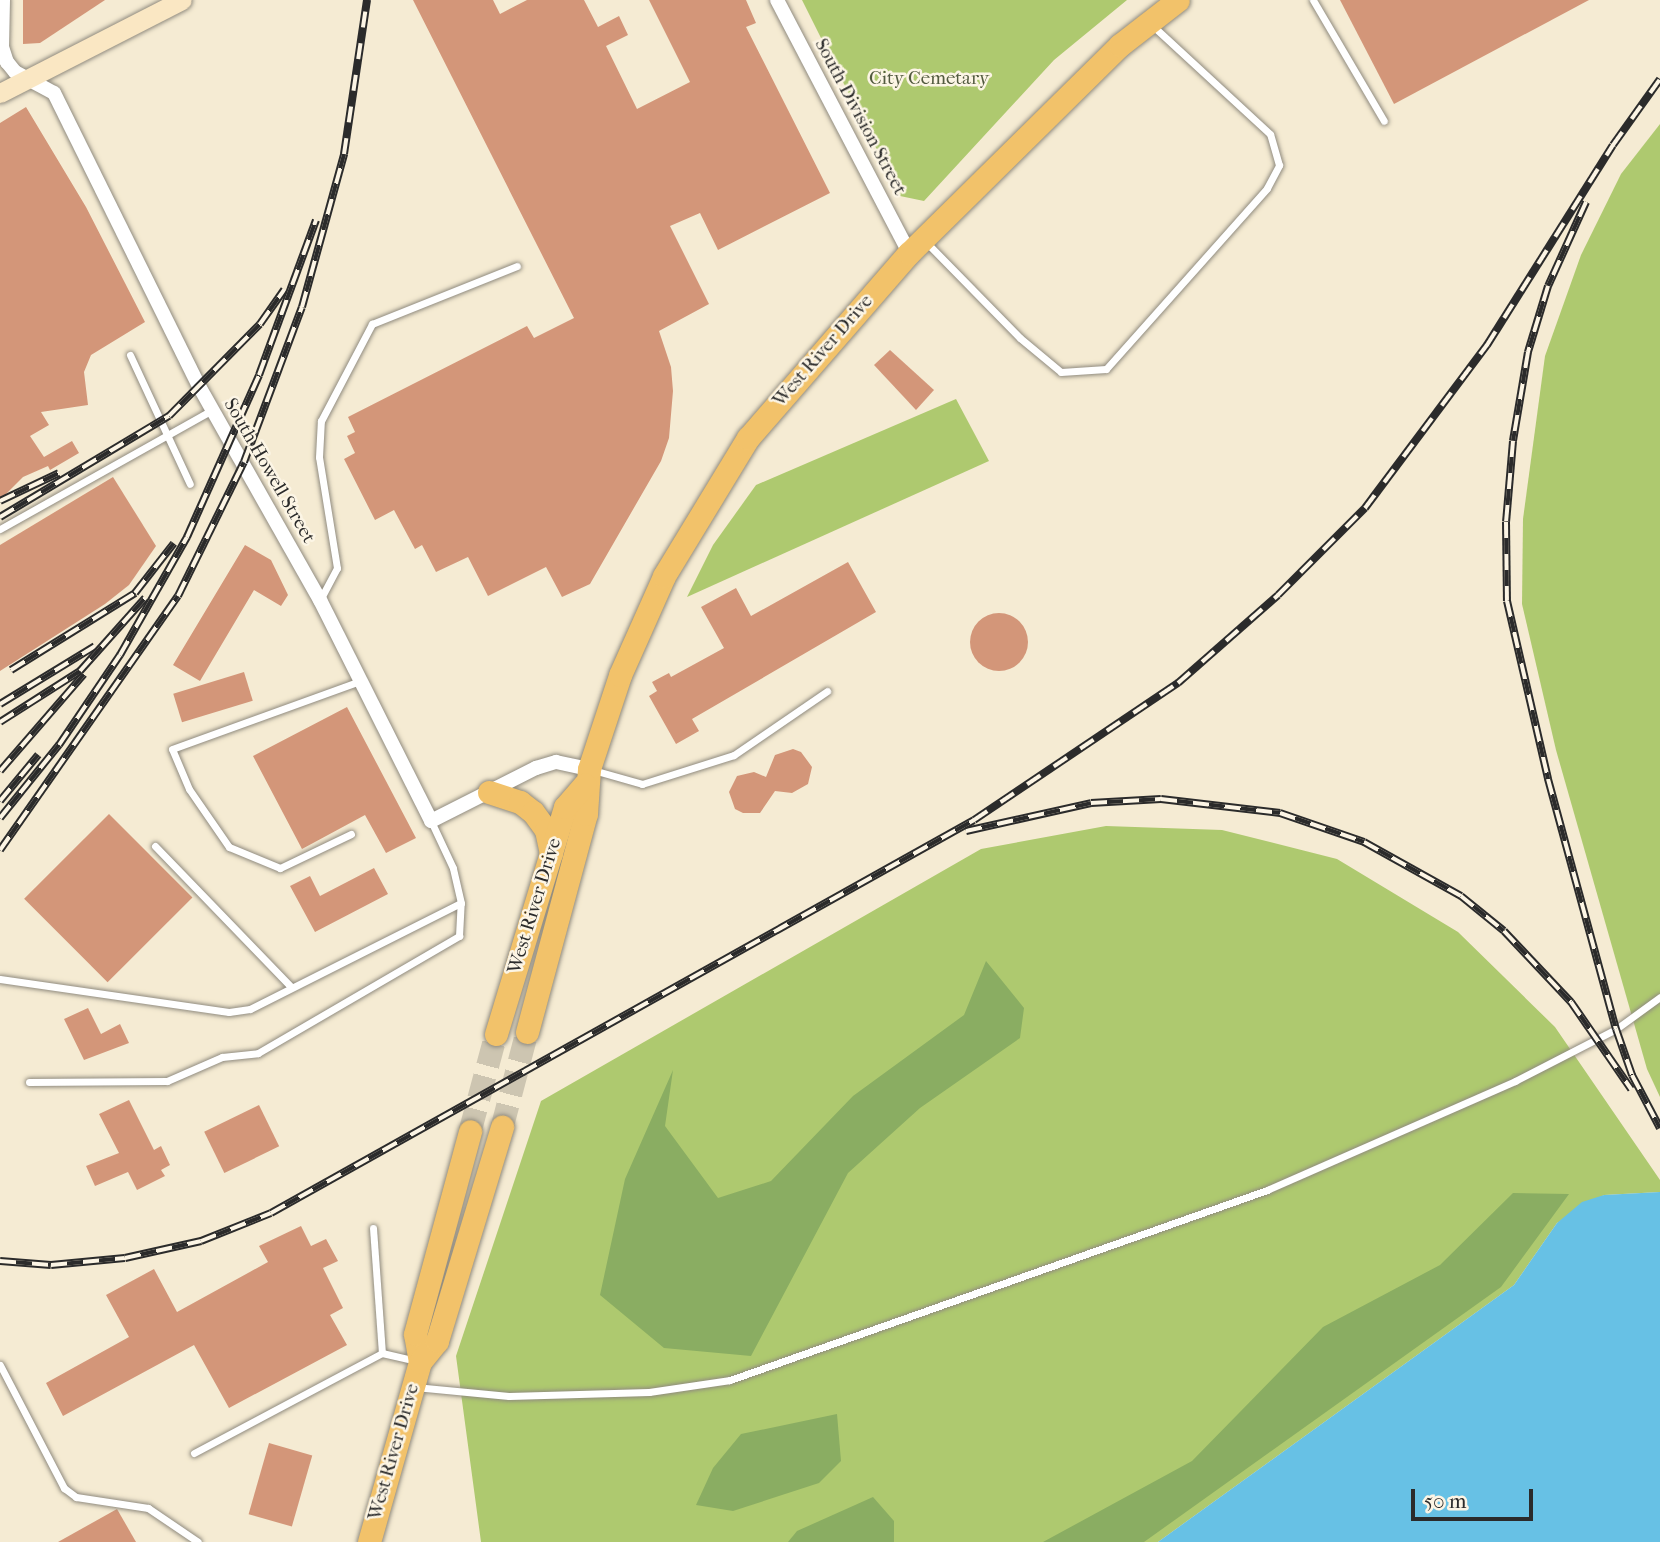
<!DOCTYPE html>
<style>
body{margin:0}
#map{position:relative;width:1660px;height:1542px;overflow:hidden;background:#f5ebd3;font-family:"IM FELL French Canon",serif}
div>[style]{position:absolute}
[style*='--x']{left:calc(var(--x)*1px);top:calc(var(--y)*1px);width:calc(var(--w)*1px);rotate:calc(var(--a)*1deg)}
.green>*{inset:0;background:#aec96f}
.forest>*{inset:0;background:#8aad62}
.water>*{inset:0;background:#67c1e5}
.building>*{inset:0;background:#d39679;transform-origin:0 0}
.round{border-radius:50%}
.primary-tunnel>*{height:23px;margin-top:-11.5px;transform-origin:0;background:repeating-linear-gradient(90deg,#cdc5b1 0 23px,transparent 0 34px)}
.roads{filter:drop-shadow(0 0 2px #908b7f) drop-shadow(0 0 2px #908b7f)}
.lane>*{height:7px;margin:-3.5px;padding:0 3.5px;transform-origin:3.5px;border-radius:3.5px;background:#fff}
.street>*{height:14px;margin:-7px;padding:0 7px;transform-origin:7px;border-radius:7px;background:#fff}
.secondary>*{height:19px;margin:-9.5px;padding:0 9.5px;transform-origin:9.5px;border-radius:9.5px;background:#fae7c3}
.primary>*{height:23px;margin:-11.5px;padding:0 11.5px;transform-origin:11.5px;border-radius:11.5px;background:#f2c26a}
.rail>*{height:8px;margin-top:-4px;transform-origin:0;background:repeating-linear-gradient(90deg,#fcf5e5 0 16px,#2b2b2b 0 32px);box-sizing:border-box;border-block:2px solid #2b2b2b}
span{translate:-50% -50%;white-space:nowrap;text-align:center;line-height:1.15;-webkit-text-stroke:5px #fcf5e5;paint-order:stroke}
.park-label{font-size:19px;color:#525a3f}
.street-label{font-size:19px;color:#2b2b2b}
.scale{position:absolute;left:1411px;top:1489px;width:122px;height:32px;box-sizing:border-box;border:4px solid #2b2b2b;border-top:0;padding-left:9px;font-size:21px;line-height:24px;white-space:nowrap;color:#2b2b2b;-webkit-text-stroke:5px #fcf5e5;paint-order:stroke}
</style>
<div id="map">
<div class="green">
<div style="clip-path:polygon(802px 0,1127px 0,1054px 60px,924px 201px,900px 196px)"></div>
<div style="clip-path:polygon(1660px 124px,1660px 1097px,1647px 1069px,1556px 750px,1522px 604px,1523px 519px,1545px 356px,1581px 255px,1621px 174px)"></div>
<div style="clip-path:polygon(956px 399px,989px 461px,687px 597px,713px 545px,756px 485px)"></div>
<div style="clip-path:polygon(1106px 826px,1222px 830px,1337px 859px,1458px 932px,1555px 1027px,1660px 1180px,1660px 1192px,1604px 1195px,1557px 1223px,1514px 1285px,1158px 1542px,481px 1542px,456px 1356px,541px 1101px,981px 849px)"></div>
</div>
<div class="forest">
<div style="clip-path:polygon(986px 961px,1024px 1008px,1020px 1038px,920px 1108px,848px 1173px,751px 1356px,664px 1348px,600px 1295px,625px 1179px,673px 1070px,665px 1126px,718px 1198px,771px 1181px,853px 1096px,964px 1015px)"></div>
<div style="clip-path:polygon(1513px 1193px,1569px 1194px,1501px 1287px,1144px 1542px,1043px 1542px,1192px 1461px,1323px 1327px,1440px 1265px)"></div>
<div style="clip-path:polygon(837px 1414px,841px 1461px,819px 1483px,733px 1511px,696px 1505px,713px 1468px,741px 1434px)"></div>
<div style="clip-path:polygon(873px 1497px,894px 1521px,894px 1542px,788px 1542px,797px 1531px)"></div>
</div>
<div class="water">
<div style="clip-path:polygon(1660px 1192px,1660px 1542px,1158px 1542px,1514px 1285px,1557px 1223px,1582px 1202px,1604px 1195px)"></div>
</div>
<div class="building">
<div style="clip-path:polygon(23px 0,105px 0,40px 43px,23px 44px)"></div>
<div style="clip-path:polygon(413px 0,493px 0,500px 14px,527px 0,584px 0,598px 27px,619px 16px,628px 35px,606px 46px,637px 109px,690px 82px,649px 0,746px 0,756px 23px,746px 27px,830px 193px,718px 250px,700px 213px,670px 226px,709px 304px,659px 331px,671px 367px,673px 391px,669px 438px,661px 461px,590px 584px,562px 597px,546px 567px,488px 596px,468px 557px,436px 572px,422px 545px,415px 549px,394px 510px,375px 520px,344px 459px,355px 453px,347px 436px,355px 432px,348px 417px,527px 326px,534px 338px,574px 318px)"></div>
<div style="clip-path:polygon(1340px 0,1589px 0,1394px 104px)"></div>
<div style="clip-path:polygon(26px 107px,86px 207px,145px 322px,91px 355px,84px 372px,88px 405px,41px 412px,49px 425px,30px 436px,44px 457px,72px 441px,79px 453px,50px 470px,48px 466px,23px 477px,0 500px,0 123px)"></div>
<div style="clip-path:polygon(890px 350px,934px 390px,916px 410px,874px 365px)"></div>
<div style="clip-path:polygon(113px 477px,156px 546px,129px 585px,105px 604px,0 671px,0 545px)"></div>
<div style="clip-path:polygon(245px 545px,271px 560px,288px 595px,281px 606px,254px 590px,200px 681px,173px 665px)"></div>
<div style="clip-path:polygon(848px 562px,876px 612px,692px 719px,699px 731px,676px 744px,649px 696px,657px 691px,652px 682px,669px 673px,671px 677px,724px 648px,701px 607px,736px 588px,751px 616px)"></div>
<div class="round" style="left:970px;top:613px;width:58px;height:58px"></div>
<div style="left:244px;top:672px;width:30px;height:74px;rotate:73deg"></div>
<div style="clip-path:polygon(347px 707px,416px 838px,386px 853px,365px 815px,302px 849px,253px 756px)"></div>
<div style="clip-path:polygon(793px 749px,801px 752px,812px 767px,808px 784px,792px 793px,775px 791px,760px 813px,743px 813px,735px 809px,729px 792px,737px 776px,754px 772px,766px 777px,775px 755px)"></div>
<div style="left:109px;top:814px;width:118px;height:120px;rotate:45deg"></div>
<div style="clip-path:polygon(374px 868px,388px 894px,315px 932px,290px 886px,310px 876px,320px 896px)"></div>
<div style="clip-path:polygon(88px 1008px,101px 1034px,120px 1024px,129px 1043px,84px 1060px,64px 1019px)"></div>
<div style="clip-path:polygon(129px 1100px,154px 1150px,161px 1146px,170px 1165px,161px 1170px,165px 1176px,137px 1190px,128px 1172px,95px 1186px,86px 1166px,119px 1153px,99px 1114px)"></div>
<div style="left:259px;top:1105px;width:46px;height:61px;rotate:64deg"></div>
<div style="clip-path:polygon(301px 1226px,311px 1246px,326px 1239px,338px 1261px,323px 1268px,343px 1308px,330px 1315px,347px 1345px,229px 1408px,194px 1345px,63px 1416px,46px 1383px,129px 1337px,106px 1295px,154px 1269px,177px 1312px,268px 1262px,259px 1246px)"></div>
<div style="left:269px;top:1443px;width:45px;height:74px;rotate:16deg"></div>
<div style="clip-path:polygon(117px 1509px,136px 1542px,58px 1542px)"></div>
</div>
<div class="primary-tunnel">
<div style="--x:502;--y:1127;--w:98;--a:-75.3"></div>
<div style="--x:470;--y:1131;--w:100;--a:-75"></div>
</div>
<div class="roads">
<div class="lane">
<div style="--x:1313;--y:0;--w:140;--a:59.6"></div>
<div style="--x:926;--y:242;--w:134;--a:45.6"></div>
<div style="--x:1020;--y:338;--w:53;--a:39.7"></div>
<div style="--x:1061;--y:372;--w:45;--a:-3.8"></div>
<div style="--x:1106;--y:369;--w:242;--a:-48.3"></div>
<div style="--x:1267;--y:188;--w:26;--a:-62"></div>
<div style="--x:1279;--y:165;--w:32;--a:-106"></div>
<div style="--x:1270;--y:134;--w:162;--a:-137.3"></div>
<div style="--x:130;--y:355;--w:142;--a:65.1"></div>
<div style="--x:0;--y:529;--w:243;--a:-29.3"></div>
<div style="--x:320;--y:600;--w:36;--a:-62"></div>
<div style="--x:337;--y:568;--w:112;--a:-99.2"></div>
<div style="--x:319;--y:457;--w:36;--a:-87"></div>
<div style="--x:321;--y:421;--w:110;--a:-62.3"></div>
<div style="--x:372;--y:324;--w:156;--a:-21.8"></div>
<div style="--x:593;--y:770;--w:51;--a:15.9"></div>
<div style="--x:642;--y:784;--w:96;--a:-17.5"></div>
<div style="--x:734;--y:755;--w:113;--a:-34.5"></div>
<div style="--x:351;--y:834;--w:79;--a:154.4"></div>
<div style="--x:280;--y:868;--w:55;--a:-157.6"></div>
<div style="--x:229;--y:847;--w:70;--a:-124.6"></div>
<div style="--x:189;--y:789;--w:43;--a:-113"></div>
<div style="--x:172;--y:749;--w:200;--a:-19.9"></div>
<div style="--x:155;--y:846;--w:196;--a:46"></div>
<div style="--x:0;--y:979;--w:231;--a:8.2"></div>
<div style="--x:229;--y:1012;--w:21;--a:-8"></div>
<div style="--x:250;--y:1009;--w:236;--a:-26.7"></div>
<div style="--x:461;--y:903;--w:36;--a:-103"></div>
<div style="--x:453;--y:868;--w:52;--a:-115.1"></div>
<div style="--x:29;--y:1082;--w:138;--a:-0.4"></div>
<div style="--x:167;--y:1081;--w:60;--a:-23.6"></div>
<div style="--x:222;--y:1057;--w:36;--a:-6"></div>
<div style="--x:258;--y:1053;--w:233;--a:-30.2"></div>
<div style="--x:459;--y:936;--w:33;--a:-87"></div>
<div style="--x:373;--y:1228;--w:125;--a:85.9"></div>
<div style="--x:0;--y:1365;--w:139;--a:62.5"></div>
<div style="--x:64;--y:1488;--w:15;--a:37"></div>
<div style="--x:76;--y:1497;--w:73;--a:8.7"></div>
<div style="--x:148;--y:1508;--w:60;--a:34.2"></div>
<div style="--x:415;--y:1387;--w:94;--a:5.5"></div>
<div style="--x:509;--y:1396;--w:140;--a:-1.6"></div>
<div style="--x:649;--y:1392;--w:82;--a:-8.4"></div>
<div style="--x:730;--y:1380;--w:570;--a:-19.48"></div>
<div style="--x:1267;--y:1190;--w:271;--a:-23.7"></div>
<div style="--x:1515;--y:1081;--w:114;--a:-27.2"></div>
<div style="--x:1616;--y:1029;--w:54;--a:-36"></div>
<div style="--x:194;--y:1453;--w:213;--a:-28"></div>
<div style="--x:382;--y:1353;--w:35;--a:13"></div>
</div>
<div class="street">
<div style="--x:3;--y:0;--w:47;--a:91.2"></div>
<div style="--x:2;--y:47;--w:16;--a:72"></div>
<div style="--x:7;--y:62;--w:13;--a:51"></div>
<div style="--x:15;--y:72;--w:44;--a:28.3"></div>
<div style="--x:54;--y:93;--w:329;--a:63.7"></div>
<div style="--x:200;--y:388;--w:244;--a:60.5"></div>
<div style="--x:320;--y:600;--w:247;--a:63.3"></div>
<div style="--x:431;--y:821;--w:118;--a:-26.8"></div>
<div style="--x:536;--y:768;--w:21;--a:-17"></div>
<div style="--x:556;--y:762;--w:34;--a:12"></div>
<div style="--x:777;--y:0;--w:285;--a:62.4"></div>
</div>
<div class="secondary">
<div style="--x:0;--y:93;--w:204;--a:-27.1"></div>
</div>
<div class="primary">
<div style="--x:489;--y:792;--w:33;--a:18"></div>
<div style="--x:520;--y:802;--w:16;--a:38"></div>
<div style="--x:533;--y:812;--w:22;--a:54"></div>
<div style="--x:546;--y:830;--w:24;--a:78"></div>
<div style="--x:527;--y:1032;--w:226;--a:-74.9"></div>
<div style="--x:586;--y:814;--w:45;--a:-86.2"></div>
<div style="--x:589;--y:769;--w:99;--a:-71.7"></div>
<div style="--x:620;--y:675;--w:108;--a:-66"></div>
<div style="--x:664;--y:576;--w:162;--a:-58.7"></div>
<div style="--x:748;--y:438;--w:245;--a:-49"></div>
<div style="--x:909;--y:253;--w:296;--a:-44.6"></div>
<div style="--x:1120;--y:45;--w:73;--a:-37.8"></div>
<div style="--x:496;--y:1034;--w:237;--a:-73.1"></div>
<div style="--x:565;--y:807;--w:30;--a:-49"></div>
<div style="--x:420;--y:1362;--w:28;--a:-100"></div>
<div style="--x:415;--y:1334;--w:210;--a:-74.8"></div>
<div style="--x:369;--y:1542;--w:187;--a:-74.2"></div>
<div style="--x:420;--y:1362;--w:27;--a:-51"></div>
<div style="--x:437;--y:1341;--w:224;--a:-73.1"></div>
</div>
</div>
<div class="rail">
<div style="--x:1586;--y:202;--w:92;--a:114.3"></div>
<div style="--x:1548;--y:286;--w:69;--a:106.9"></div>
<div style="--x:1528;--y:352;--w:90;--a:99.6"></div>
<div style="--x:1513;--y:441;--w:81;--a:94.9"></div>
<div style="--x:1506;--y:522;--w:79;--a:89.3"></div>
<div style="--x:1507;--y:601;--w:183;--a:77"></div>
<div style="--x:1548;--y:779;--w:259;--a:74.8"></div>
<div style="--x:1616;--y:1029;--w:49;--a:70.8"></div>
<div style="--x:1632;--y:1075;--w:60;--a:62.2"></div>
<div style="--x:0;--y:501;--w:65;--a:-25.4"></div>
<div style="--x:0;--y:517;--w:197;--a:-30.9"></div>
<div style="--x:169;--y:416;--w:129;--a:-45.3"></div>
<div style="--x:260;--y:324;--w:42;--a:-54.8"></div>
<div style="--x:11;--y:670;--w:146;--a:-31.8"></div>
<div style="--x:135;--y:593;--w:63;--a:-52"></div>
<div style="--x:0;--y:704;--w:111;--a:-31.4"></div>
<div style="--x:0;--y:722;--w:95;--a:-32.5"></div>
<div style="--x:80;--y:671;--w:98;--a:-48.3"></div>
<div style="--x:0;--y:771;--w:128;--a:-49.1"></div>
<div style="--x:0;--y:801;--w:60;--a:-50.4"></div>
<div style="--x:0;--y:818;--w:94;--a:-51.1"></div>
<div style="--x:59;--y:745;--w:109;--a:-55.9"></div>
<div style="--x:120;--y:655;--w:136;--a:-60.4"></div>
<div style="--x:187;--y:537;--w:177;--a:-66"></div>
<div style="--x:259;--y:375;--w:165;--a:-69.8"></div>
<div style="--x:966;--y:831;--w:128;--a:-12.6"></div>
<div style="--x:1091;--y:803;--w:70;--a:-3.3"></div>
<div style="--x:1161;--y:799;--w:120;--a:6.7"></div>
<div style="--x:1280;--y:813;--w:89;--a:19"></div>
<div style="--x:1364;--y:842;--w:111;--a:29.1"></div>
<div style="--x:1461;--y:896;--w:55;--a:39.1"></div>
<div style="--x:1504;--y:931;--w:98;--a:46.7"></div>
<div style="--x:1571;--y:1002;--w:106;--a:55.4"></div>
<div style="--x:0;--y:850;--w:310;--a:-55"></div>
<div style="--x:178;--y:596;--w:149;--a:-63.8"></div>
<div style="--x:244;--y:462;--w:165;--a:-69.5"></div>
<div style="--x:302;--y:307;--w:159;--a:-74.6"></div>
<div style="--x:344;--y:154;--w:156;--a:-81.5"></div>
<div style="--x:0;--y:1261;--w:51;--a:4.5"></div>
<div style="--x:51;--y:1265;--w:74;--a:-5.4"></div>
<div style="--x:125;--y:1258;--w:78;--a:-12.6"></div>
<div style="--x:201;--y:1241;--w:75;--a:-21.8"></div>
<div style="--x:271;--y:1213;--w:805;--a:-29.21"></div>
<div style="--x:974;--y:820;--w:246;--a:-33.9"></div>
<div style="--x:1178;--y:683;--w:133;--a:-41.3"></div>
<div style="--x:1278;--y:595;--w:123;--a:-45"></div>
<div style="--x:1365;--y:508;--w:204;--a:-53.2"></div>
<div style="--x:1487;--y:345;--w:236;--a:-57.8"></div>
<div style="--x:1613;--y:145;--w:81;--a:-54.5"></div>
</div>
<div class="park-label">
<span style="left:929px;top:79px">City Cemetary</span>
</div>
<div class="street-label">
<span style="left:860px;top:117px;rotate:62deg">South Division Street</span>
<span style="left:823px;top:351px;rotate:-49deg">West River Drive</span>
<span style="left:269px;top:471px;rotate:60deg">South Howell Street</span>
<span style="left:535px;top:906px;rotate:-73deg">West River Drive</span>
<span style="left:394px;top:1452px;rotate:-74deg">West River Drive</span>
</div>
<div class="scale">50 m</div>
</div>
